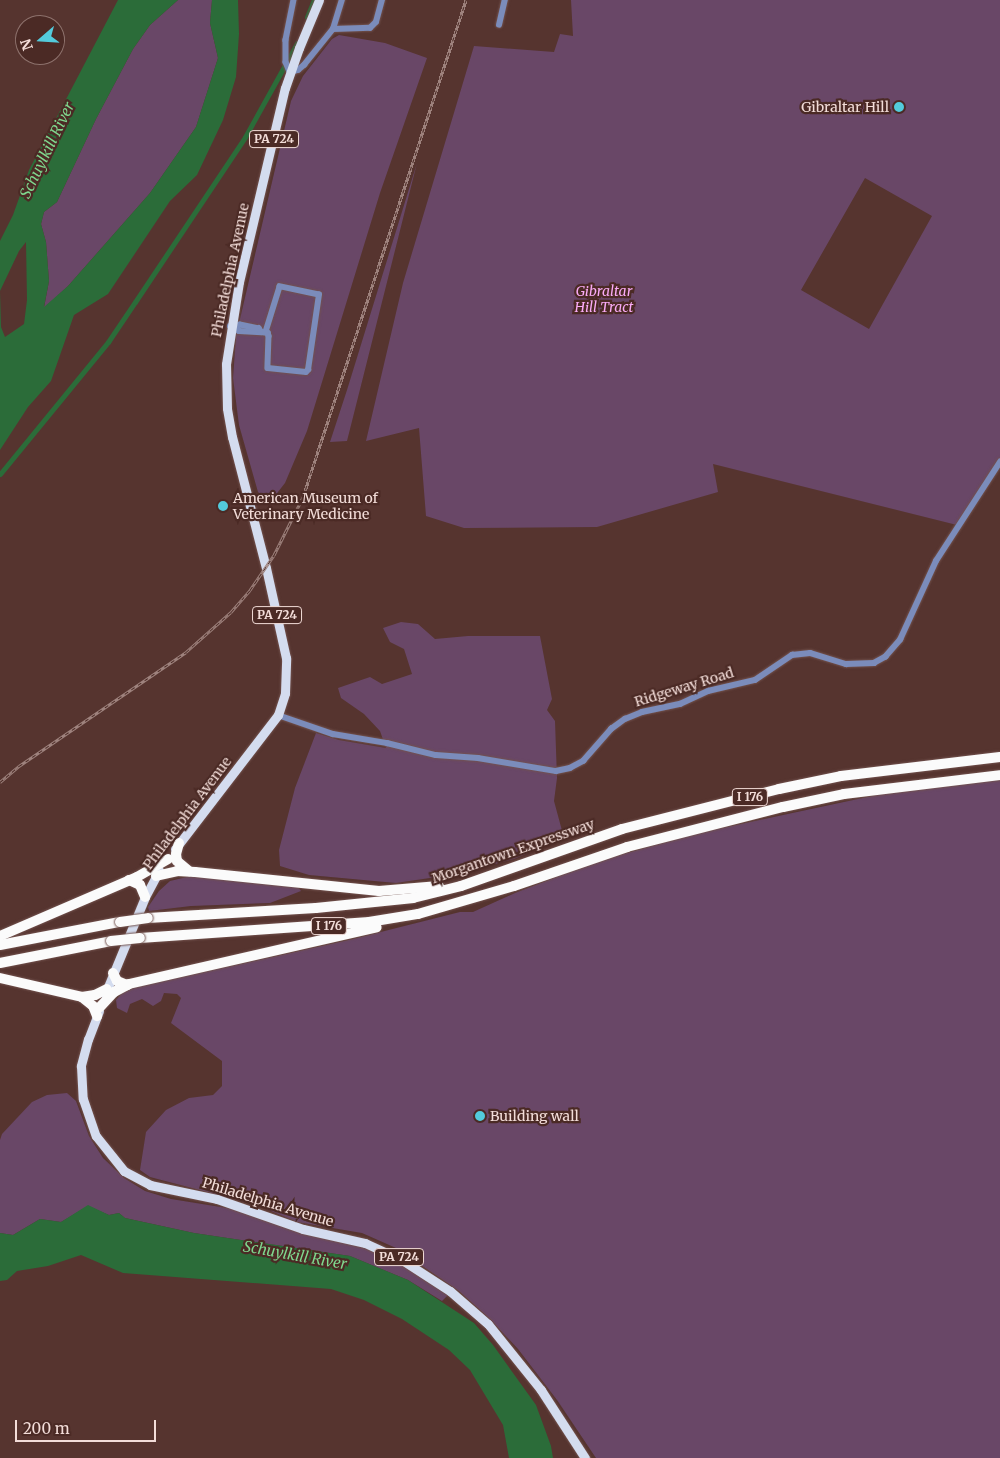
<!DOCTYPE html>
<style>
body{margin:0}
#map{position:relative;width:1000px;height:1458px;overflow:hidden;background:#56342f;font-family:Merriweather,serif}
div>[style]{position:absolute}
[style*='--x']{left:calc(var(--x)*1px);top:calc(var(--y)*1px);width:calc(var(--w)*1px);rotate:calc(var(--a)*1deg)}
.green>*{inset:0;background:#694767}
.water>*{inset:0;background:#2b6c39}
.canal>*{height:5px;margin:-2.5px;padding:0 2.5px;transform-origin:2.5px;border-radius:2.5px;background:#2b6c39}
.roads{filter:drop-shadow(0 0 1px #72524e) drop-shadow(0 0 1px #72524e)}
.minor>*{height:5.5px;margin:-2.75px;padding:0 2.75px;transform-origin:2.75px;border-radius:2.75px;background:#7b8cbb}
.primary>*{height:9px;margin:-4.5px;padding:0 4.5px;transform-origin:4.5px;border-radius:4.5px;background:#d4dcef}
.motorway>*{height:10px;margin:-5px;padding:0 5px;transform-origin:5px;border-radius:5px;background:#fbfbfb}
.rail>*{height:3px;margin-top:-1.5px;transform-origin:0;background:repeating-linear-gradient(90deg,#4b2a25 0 4px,#9e827d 0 8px);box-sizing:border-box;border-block:1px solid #9e827d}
.bridges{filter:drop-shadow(0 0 1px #72524e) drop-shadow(0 0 1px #72524e)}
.motorway-bridge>*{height:10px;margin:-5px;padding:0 5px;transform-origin:5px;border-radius:5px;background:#fbfbfb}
.dots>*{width:14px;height:14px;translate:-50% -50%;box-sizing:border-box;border:2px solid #4b2a25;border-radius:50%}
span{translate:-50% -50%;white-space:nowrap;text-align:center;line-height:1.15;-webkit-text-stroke:4.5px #4b2a25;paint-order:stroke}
.shield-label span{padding:1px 4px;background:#4b2a25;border:1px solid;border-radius:4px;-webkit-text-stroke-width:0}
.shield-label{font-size:12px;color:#f3ddd9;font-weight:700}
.poi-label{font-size:14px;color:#f3ddd9}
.right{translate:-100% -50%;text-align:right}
.left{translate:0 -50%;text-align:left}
.street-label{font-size:14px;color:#f3ddd9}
.park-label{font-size:14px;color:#faaaf6;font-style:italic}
.water-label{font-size:15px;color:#7fd78e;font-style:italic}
.north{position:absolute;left:15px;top:15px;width:50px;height:50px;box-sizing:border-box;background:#4b2a25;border:1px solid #8e726d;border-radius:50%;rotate:251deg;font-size:14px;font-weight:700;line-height:20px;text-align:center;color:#f3ddd9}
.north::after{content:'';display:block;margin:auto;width:18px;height:22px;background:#53cbdc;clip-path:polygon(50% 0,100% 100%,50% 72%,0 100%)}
.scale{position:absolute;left:15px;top:1420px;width:141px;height:22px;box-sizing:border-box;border:2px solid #f3ddd9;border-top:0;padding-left:6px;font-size:15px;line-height:18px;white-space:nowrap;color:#f3ddd9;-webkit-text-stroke:4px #4b2a25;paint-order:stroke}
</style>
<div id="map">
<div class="green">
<div style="clip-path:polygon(178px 0,212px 0,210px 23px,218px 58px,196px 127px,150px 193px,68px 286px,44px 308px,49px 281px,46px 242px,41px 224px,44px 212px,57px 202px,96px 119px,133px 49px,150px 25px)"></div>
<div style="clip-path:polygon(evenodd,571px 0,1000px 0,1000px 461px,957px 525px,713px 464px,718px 492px,597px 527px,464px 528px,426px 516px,419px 428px,366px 441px,403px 283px,474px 46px,554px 52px,560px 34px,573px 36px,571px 0,865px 178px,932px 216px,869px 329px,801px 290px,865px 178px)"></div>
<div style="clip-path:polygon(339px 35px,385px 43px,427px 58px,380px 193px,307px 431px,285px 483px,274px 497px,264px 498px,258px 492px,239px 425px,233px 378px,236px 336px,291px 101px,303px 76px,332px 39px)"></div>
<div style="clip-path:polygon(417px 163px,347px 441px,330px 442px,347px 390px)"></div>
<div style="clip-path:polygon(401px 622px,418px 624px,435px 639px,468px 636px,540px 636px,552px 699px,547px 710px,555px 721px,557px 778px,554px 801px,564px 838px,514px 859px,457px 874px,396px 883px,309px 875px,280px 866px,279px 850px,295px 788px,316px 733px,339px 740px,386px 748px,380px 731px,364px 714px,341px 698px,338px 688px,370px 677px,382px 684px,412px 674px,404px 649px,390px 642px,383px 628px)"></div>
<div style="clip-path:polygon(1000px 780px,1000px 1458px,596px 1458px,557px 1400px,518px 1349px,490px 1319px,459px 1291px,396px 1248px,362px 1233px,297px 1222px,257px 1205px,150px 1177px,140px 1170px,146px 1132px,166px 1110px,189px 1098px,213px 1095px,222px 1086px,222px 1061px,171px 1023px,181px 998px,177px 994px,164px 993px,161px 1001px,153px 1006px,142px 999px,130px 1004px,127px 1013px,117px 1008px,116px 1000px,123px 992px,136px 987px,353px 939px,460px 912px,473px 912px,515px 893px,595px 862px,694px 834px,886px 793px)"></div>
<div style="clip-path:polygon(191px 876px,298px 887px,301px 891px,270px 903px,191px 906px,149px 911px,148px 907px,159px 891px,170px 881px)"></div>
<div style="clip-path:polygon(67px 1093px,76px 1101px,89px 1136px,103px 1158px,124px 1178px,145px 1191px,171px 1199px,233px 1209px,301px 1232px,356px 1243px,387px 1255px,449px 1294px,442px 1301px,408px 1280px,350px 1256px,194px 1233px,125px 1218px,119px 1213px,109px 1215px,88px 1206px,61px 1222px,40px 1219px,13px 1235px,0 1233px,0 1140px,2px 1134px,32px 1102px,47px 1095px)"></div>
</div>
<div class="water">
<div style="clip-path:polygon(evenodd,118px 0,178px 0,150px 25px,133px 49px,96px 119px,57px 202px,44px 212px,41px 224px,46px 242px,49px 281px,44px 307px,68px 286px,150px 193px,196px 127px,218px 58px,210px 23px,212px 0,238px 0,239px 34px,236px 77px,223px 120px,197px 175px,170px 201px,108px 294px,74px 315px,51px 381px,28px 407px,0 450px,0 241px,13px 215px,29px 170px,118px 0,26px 242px,27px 300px,24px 324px,5px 337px,1px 327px,0 291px,19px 251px,26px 242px)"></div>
<div style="clip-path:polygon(88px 1205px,109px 1215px,119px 1213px,125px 1218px,194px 1233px,350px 1256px,408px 1280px,474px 1323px,493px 1345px,536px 1405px,551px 1446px,553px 1458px,509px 1458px,503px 1425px,470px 1370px,449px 1350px,402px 1319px,364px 1300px,331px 1289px,123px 1273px,81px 1255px,48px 1266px,17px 1271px,7px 1280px,0 1281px,0 1233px,13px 1235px,40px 1219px,61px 1222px)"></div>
</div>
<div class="canal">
<div style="--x:307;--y:17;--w:18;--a:-68"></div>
<div style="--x:0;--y:474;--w:171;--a:-50.7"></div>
<div style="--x:108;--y:342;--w:48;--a:-56"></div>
<div style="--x:135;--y:302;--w:198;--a:-56.3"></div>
<div style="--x:245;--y:137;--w:107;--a:-61"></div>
</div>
<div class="roads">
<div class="minor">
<div style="--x:294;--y:0;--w:41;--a:101.3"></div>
<div style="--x:286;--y:40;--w:22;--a:90"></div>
<div style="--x:286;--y:62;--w:11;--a:68"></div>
<div style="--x:290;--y:72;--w:8;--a:-14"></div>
<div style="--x:298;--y:70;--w:8;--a:-40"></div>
<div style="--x:304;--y:65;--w:46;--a:-51.1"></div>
<div style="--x:333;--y:29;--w:30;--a:-73"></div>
<div style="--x:499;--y:25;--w:26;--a:-77"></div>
<div style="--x:333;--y:29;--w:37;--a:-2"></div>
<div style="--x:370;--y:28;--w:8;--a:-45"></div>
<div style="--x:376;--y:22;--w:23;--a:-75"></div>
<div style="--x:230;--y:326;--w:7;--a:8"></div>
<div style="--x:237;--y:327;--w:4;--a:63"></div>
<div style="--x:239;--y:331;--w:22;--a:3"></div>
<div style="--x:261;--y:332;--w:4;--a:-124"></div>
<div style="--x:259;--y:329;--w:19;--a:-168"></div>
<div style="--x:240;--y:325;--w:4;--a:146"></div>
<div style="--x:261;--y:332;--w:7;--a:8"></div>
<div style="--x:268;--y:333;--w:3;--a:72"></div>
<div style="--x:269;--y:336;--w:32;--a:92"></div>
<div style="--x:268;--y:368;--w:38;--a:6"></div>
<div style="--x:306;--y:372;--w:3;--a:-45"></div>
<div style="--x:308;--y:370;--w:76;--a:-81.7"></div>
<div style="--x:319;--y:295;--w:40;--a:-168"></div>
<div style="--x:280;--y:287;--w:47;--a:107.3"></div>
<div style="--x:278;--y:715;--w:58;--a:19.1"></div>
<div style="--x:333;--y:734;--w:55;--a:9.5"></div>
<div style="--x:387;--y:743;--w:50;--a:13.8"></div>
<div style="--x:436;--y:755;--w:42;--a:4.1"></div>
<div style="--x:478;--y:758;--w:79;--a:9.5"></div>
<div style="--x:556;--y:771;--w:14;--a:-12"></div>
<div style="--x:570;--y:768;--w:15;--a:-28"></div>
<div style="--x:583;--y:761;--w:43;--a:-48.8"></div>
<div style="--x:611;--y:729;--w:17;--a:-36"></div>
<div style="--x:625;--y:719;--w:18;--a:-22"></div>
<div style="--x:642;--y:712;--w:39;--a:-12"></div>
<div style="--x:680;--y:704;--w:31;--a:-25"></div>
<div style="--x:708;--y:691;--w:48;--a:-13.2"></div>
<div style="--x:755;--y:680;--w:45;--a:-34"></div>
<div style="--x:792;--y:655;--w:18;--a:-6"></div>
<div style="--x:810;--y:653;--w:38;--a:17"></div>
<div style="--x:846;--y:664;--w:28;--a:-2"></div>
<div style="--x:874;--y:663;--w:13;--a:-29"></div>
<div style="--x:885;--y:657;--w:23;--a:-49"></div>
<div style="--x:900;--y:640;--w:87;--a:-65.5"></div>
<div style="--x:936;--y:561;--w:118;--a:-57.1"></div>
</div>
<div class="primary">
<div style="--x:175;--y:849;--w:169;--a:-52.5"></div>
<div style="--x:278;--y:715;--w:23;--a:-72"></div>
<div style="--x:285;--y:693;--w:35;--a:-88"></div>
<div style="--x:286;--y:658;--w:92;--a:-102.5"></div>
<div style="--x:266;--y:568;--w:135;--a:-104.5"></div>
<div style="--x:232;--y:437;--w:29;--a:-100"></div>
<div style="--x:227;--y:408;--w:44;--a:-91.3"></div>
<div style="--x:226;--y:364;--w:83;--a:-81"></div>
<div style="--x:239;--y:282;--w:199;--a:-76.7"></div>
<div style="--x:285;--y:88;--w:42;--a:-70.7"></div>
<div style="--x:299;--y:48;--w:52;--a:-67.4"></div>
<div style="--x:105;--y:994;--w:105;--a:-67.6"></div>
<div style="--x:145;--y:897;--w:30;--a:-62"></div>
<div style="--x:99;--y:1011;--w:30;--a:111"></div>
<div style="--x:88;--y:1039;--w:28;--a:105"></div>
<div style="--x:81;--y:1066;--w:33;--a:87"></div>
<div style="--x:83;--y:1099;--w:39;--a:71"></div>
<div style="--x:96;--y:1136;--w:45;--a:51.3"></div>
<div style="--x:124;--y:1171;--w:30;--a:28"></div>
<div style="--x:150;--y:1185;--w:68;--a:11.8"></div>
<div style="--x:217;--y:1199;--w:91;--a:19.2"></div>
<div style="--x:303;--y:1229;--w:64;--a:12.7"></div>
<div style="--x:365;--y:1243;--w:41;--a:24.7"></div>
<div style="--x:402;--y:1260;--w:57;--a:32.9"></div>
<div style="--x:450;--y:1291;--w:50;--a:41"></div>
<div style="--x:488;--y:1324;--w:85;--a:51.2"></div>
<div style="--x:541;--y:1390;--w:81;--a:57.1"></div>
</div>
<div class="motorway">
<div style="--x:179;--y:843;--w:11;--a:105"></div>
<div style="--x:176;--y:854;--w:7;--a:82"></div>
<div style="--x:177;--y:861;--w:16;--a:40"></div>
<div style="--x:156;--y:876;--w:22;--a:-13"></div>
<div style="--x:177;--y:871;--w:18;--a:3"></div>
<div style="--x:195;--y:872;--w:185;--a:5.9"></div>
<div style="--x:379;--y:891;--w:60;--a:-4.8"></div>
<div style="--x:129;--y:880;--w:12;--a:24"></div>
<div style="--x:140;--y:885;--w:13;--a:67"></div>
<div style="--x:148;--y:918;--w:168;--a:-3.4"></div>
<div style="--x:316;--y:908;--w:98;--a:-5.9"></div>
<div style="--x:413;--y:898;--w:49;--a:-14"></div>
<div style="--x:461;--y:886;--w:171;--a:-19.5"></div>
<div style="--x:622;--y:829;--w:162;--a:-14.3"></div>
<div style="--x:779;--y:789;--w:63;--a:-11.8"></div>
<div style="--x:841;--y:776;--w:160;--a:-6.8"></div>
<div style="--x:0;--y:936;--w:149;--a:-23.3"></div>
<div style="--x:137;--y:877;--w:36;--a:-30"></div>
<div style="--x:140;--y:938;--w:230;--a:-4"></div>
<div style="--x:369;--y:922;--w:50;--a:-9.3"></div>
<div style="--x:418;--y:914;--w:100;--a:-16.3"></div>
<div style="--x:514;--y:886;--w:120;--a:-19"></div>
<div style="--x:627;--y:847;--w:161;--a:-14.4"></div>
<div style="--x:783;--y:807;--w:62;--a:-12"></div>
<div style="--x:844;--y:794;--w:157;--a:-6.9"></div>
<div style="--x:0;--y:945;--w:122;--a:-10.9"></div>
<div style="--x:0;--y:963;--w:113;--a:-11.2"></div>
<div style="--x:113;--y:973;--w:9;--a:63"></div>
<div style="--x:117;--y:981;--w:11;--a:22"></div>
<div style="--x:0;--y:978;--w:84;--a:13"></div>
<div style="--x:82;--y:997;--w:13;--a:-9"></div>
<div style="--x:95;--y:995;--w:13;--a:-27"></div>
<div style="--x:82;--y:997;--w:14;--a:39"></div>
<div style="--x:93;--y:1006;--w:11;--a:68"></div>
<div style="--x:100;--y:1007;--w:21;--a:-47"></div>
<div style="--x:114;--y:992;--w:17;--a:-28"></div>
<div style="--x:129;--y:984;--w:254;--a:-12.9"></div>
</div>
</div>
<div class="rail">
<div style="--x:0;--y:782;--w:25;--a:-40"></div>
<div style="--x:19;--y:766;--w:202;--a:-34.3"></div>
<div style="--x:186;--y:652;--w:60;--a:-41.6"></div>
<div style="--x:231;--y:612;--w:29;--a:-49"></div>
<div style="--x:250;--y:590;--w:42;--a:-55.6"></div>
<div style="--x:274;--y:555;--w:65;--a:-63.4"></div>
<div style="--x:303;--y:497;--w:523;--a:-71.84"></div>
</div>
<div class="bridges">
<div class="motorway-bridge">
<div style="--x:120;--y:922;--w:28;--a:-8"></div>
<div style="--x:111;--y:941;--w:29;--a:-6"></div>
</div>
</div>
<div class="dots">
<div style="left:899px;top:107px;background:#53cbdc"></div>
<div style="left:223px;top:506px;background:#53cbdc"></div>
<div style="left:480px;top:1116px;background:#53cbdc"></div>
</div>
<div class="shield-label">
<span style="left:274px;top:139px">PA 724</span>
<span style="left:277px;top:615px">PA 724</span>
<span style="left:750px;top:797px">I 176</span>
<span style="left:329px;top:926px">I 176</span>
<span style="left:399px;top:1257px">PA 724</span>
</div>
<div class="poi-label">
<span class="right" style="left:889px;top:107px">Gibraltar Hill</span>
<span class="left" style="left:233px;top:506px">American Museum of<br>Veterinary Medicine</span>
<span class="left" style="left:490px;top:1116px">Building wall</span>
</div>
<div class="street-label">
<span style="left:230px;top:270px;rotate:-78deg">Philadelphia Avenue</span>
<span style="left:684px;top:687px;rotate:-17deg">Ridgeway Road</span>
<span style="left:187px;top:813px;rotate:-53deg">Philadelphia Avenue</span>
<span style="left:513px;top:851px;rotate:-19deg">Morgantown Expressway</span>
<span style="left:268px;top:1202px;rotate:17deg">Philadelphia Avenue</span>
</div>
<div class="park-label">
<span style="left:604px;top:299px">Gibraltar<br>Hill Tract</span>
</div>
<div class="water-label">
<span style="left:47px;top:150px;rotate:-64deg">Schuylkill River</span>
<span style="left:295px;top:1255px;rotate:10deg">Schuylkill River</span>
</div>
<div class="north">N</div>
<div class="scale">200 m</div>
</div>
